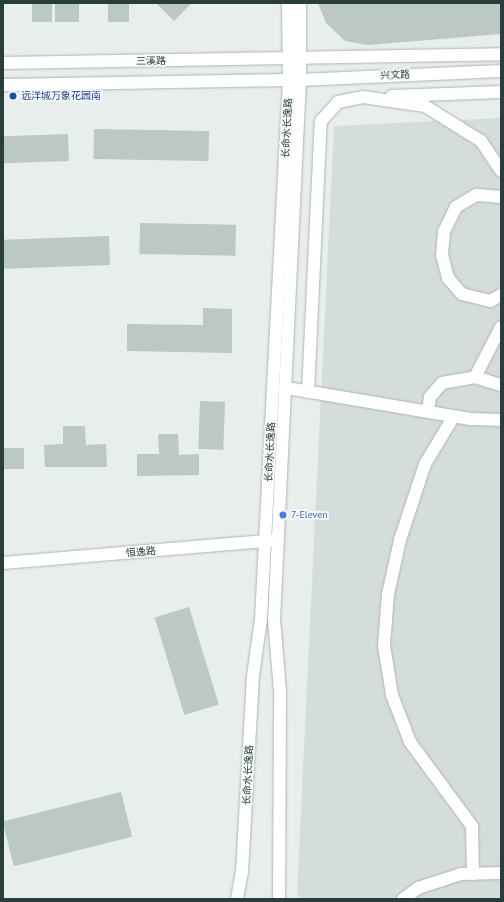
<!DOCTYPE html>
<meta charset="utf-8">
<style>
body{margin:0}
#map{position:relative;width:504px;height:902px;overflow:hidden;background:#e7eeeb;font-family:"PT Sans","Noto Sans SC",sans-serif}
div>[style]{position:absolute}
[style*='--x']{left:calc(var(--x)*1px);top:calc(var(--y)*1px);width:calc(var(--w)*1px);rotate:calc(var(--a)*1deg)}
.built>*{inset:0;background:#d5ddda}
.building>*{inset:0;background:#bcc8c5;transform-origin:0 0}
.roads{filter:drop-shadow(0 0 1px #aab6b2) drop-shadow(0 0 1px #aab6b2)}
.street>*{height:12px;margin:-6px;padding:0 6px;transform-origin:6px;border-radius:6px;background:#fff}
.secondary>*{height:12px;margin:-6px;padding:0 6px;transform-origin:6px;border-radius:6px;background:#fff}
.dots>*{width:11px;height:11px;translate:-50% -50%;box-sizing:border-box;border:2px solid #f7faf9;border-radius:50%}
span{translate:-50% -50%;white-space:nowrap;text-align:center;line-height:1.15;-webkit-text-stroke:3.5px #f7faf9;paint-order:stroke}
.street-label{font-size:10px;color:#273e3a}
.transit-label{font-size:10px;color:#164399}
.left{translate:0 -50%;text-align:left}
.shop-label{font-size:10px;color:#366cbe}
.frame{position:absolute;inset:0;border:4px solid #273e3a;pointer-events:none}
</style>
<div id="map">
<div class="built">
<div style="clip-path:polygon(501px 118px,501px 899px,301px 899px,297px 893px,334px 126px)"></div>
</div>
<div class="building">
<div style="left:32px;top:3px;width:20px;height:19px"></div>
<div style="left:55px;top:3px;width:24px;height:19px"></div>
<div style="left:108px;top:3px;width:21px;height:19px"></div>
<div style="clip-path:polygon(156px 3px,192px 3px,174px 21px)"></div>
<div style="clip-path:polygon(318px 3px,501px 3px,501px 34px,368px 45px,345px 41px,326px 23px)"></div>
<div style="left:94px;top:129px;width:115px;height:30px;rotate:1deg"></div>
<div style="left:68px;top:134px;width:27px;height:65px;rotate:88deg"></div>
<div style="left:140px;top:223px;width:96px;height:31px;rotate:1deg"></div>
<div style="left:109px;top:236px;width:29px;height:106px;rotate:88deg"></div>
<div style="clip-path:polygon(203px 308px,232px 309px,232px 353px,127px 351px,127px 324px,203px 325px)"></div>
<div style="left:200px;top:401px;width:25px;height:48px;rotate:2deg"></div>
<div style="clip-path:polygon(63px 426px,85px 426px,86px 445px,106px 444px,107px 467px,45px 467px,44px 445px,63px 444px)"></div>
<div style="clip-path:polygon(158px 434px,178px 434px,179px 455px,199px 454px,199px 475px,137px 476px,137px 454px,159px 454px)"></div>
<div style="left:3px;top:448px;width:21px;height:21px"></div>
<div style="left:189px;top:607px;width:102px;height:36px;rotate:73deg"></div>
<div style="left:121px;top:792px;width:46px;height:122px;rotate:76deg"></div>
</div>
<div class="roads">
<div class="street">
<div style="--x:392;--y:96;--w:109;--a:-2.1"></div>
<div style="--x:501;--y:197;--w:25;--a:-175"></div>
<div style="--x:476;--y:195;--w:23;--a:149"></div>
<div style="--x:456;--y:207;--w:28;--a:116"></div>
<div style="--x:444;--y:232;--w:23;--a:95"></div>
<div style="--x:442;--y:255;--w:24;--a:75"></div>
<div style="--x:448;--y:278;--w:21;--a:49"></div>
<div style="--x:462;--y:294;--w:29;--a:14"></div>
<div style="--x:490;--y:301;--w:13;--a:-29"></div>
<div style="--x:475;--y:377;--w:56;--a:-62.5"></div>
<div style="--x:287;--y:388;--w:186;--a:9.6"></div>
<div style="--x:470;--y:419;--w:31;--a:2"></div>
<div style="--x:308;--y:392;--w:271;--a:-87.3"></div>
<div style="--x:321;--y:121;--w:25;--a:-48"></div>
<div style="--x:338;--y:102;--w:25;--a:-11"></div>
<div style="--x:363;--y:97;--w:63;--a:8.3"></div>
<div style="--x:425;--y:106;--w:66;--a:32"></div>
<div style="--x:481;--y:141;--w:36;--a:56"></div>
<div style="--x:428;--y:411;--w:14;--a:-82"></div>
<div style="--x:430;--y:397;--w:18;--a:-49"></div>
<div style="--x:442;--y:383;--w:34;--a:-10"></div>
<div style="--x:475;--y:377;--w:27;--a:17"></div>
<div style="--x:454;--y:416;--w:56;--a:121.1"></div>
<div style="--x:425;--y:464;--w:80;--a:108.2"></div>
<div style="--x:400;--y:540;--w:55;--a:102.5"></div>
<div style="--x:388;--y:594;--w:52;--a:94.4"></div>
<div style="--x:384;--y:646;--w:50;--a:80.7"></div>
<div style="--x:392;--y:695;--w:50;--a:69"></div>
<div style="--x:410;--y:742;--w:104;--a:53.6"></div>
<div style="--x:472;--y:826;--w:48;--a:88.8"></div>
<div style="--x:3;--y:563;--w:273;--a:-4.8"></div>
<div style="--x:403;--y:899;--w:19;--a:-36"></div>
<div style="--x:418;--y:888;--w:45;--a:-18"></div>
<div style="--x:461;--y:874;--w:40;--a:-1.4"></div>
</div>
<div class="secondary">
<div style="--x:3;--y:63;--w:498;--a:-1"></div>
<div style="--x:3;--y:85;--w:297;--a:-1"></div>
<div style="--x:300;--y:80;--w:201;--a:-2.6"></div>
<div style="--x:237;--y:899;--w:27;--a:-80"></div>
<div style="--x:242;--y:872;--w:196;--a:-86.8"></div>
<div style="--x:253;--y:676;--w:58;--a:-82"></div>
<div style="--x:261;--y:619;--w:541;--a:-87.03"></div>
<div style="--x:289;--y:79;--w:76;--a:-90.8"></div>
<div style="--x:279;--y:899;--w:208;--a:-89.7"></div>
<div style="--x:280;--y:691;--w:72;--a:-94.8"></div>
<div style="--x:274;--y:619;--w:540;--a:-87.24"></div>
<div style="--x:300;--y:80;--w:77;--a:-90"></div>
</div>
</div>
<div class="dots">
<div style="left:13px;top:96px;background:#1a4fb4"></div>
<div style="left:283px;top:515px;background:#3f7fe0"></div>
</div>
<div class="street-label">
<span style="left:151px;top:61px;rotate:-1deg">三溪路</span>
<span style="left:395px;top:75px;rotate:-3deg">兴文路</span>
<span style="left:287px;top:128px;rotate:-87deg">长命水长逸路</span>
<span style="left:270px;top:452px;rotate:-87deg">长命水长逸路</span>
<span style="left:141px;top:552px;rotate:-5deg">恒逸路</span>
<span style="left:248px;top:775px;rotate:-87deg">长命水长逸路</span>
</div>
<div class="transit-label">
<span class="left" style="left:21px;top:96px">远洋城万象花园南</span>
</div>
<div class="shop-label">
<span class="left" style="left:291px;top:515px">7-Eleven</span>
</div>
<div class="frame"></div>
</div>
